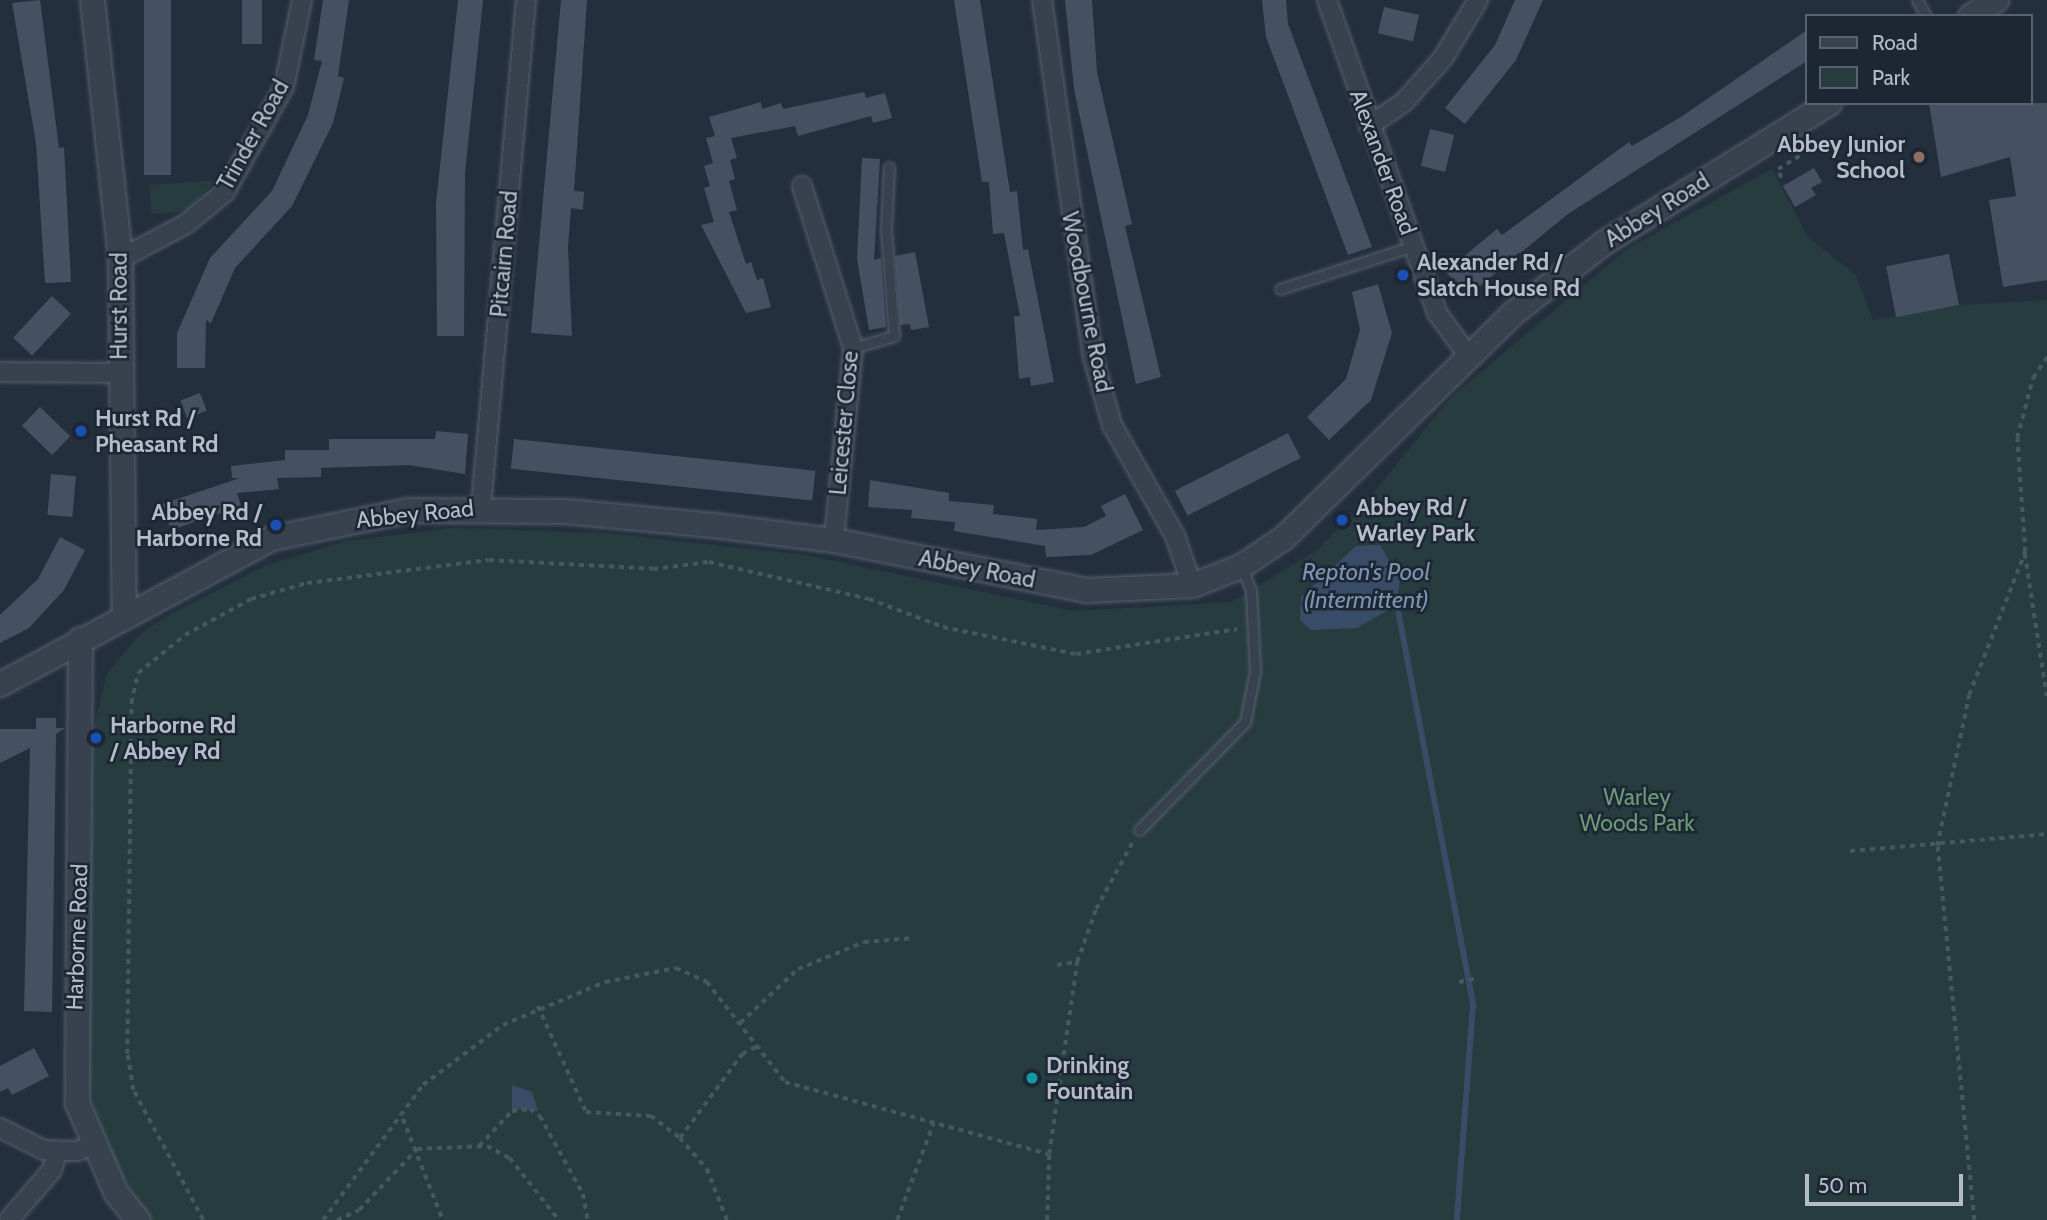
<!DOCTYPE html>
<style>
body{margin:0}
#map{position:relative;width:2047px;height:1220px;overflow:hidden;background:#242f3e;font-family:Cabin,sans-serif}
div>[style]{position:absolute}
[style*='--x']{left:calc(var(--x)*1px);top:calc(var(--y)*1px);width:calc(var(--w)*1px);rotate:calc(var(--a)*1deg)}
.green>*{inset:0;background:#263c3f}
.water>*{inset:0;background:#394c67}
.stream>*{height:6px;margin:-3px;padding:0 3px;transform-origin:3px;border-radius:3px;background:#394c67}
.building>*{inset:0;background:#455162;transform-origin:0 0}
.path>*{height:3.5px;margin-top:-1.75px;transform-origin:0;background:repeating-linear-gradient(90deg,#44595c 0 5px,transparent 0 10px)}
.roads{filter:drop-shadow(0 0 2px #565f6c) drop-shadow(0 0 2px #565f6c)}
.service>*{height:9px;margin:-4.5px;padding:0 4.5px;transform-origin:4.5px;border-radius:4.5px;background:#38414e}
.minor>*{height:18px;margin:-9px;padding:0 9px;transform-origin:9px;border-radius:9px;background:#38414e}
.tertiary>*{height:23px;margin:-11.5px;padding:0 11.5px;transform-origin:11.5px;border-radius:11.5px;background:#38414e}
.dots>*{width:19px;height:19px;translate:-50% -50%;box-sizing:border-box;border:4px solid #1d2633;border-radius:50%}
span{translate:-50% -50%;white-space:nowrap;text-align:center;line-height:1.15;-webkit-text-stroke:5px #1d2633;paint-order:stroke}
.street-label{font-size:23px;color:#b4bcc9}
.poi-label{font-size:23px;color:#b4bcc9;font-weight:700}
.right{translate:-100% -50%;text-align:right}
.left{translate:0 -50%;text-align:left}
.park-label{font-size:23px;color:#6b9a76}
.water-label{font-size:24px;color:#7c92b1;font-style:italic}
.legend{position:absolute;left:1805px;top:14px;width:228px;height:91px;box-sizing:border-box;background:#1d2633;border:2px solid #59626f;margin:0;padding:9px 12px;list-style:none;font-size:21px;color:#b4bcc9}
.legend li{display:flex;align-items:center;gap:14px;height:35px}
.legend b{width:35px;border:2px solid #59626f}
.scale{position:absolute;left:1805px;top:1174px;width:158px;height:32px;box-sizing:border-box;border:4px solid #b4bcc9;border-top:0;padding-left:9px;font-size:21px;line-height:24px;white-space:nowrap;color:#b4bcc9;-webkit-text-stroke:5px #1d2633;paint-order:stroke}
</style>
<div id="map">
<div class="green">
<div style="clip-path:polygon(1772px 169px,1808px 237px,1856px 275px,1873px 320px,1959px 305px,2047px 300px,2047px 1220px,151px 1220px,116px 1168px,87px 1091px,92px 735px,107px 673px,140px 634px,170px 614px,265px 566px,345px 541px,455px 528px,606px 533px,806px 555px,1073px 611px,1231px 602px,1316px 551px,1372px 495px,1449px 399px,1627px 249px)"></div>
<div style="clip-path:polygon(217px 180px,185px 212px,151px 214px,150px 185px)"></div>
</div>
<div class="water">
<div style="clip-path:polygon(1380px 545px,1400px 578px,1397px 605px,1357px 628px,1311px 630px,1300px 620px,1301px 597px,1356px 546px)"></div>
<div style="clip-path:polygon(512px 1085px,532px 1092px,538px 1111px,512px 1109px)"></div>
</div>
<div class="stream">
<div style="--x:1396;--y:600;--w:412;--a:79.2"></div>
<div style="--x:1473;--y:1005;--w:216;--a:94.3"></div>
</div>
<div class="building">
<div style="clip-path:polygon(40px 0,59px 148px,64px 147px,71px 282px,45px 283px,36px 143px,12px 3px)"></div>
<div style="left:144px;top:0;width:27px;height:175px"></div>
<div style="left:242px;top:0;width:20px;height:44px"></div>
<div style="clip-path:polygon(323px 0,349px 0,338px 76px,344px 78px,333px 123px,292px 206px,235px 268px,211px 323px,206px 320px,205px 368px,177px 368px,177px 333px,210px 258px,272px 191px,308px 115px,322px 61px,314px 60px)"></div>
<div style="clip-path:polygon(458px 0,483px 0,465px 173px,464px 336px,437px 336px,436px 203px)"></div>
<div style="clip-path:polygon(561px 0,587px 0,574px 191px,584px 192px,583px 210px,571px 208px,568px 248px,572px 336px,531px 333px)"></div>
<div style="clip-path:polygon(954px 0,980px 0,1010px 192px,1017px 191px,1023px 250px,1028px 249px,1054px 382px,1031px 386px,1030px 377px,1019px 379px,1014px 316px,1020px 316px,1004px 233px,993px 234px,989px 182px,982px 182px)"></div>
<div style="clip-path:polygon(1065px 0,1092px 0,1097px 72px,1132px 224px,1125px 226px,1161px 377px,1136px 384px,1074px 89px)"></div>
<div style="clip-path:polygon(1262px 0,1286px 0,1288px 24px,1372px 247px,1348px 255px,1266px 37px)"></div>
<div style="clip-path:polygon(1515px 0,1543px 0,1516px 60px,1465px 124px,1445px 108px,1495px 45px)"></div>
<div style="left:1384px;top:7px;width:36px;height:27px;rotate:13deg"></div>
<div style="clip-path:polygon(1807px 30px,1807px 61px,1568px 214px,1470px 294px,1445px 272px,1497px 229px,1502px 235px,1629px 142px,1632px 146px,1681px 117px)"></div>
<div style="clip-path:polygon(864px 92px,866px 98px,885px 93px,892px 118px,873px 123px,871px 116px,798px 136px,795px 126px,731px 138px,737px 158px,730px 160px,735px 179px,729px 181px,737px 210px,729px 212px,746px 264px,751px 262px,757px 280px,763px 278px,771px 307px,746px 313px,701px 225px,714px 222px,704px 188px,710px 186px,704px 166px,713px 163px,706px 138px,715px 136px,709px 117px,761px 102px,762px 109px,781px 103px,783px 109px)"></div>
<div style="clip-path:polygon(1929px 103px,2047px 103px,2047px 280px,2003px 287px,1989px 200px,2016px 196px,2010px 157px,1941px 177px)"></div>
<div style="left:1430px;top:129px;width:25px;height:38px;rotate:14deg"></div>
<div style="clip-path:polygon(862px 158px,880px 159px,874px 260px,881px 258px,886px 327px,869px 330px,857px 259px)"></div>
<div style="clip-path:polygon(1814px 168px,1822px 182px,1811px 188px,1816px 195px,1795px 207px,1783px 186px)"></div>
<div style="clip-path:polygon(915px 252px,929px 327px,911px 330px,910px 324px,900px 325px,895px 256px)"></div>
<div style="left:1949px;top:254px;width:52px;height:64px;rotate:79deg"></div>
<div style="clip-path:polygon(1378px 284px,1392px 333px,1371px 400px,1329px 440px,1307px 417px,1346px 379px,1360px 330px,1352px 292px)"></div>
<div style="left:52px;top:296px;width:26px;height:57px;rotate:43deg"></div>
<div style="left:200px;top:393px;width:19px;height:21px;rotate:69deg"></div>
<div style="left:40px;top:407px;width:42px;height:26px;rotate:44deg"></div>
<div style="clip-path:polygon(436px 431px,468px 434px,465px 474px,409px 465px,321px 468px,321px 477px,277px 478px,279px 489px,237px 493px,241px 506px,171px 530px,162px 504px,240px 478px,232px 478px,231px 466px,285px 460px,285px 450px,329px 450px,329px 439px,435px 439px)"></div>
<div style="left:1288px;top:433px;width:28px;height:127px;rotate:63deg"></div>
<div style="left:514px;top:439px;width:303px;height:30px;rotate:6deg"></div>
<div style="left:51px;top:474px;width:25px;height:41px;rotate:5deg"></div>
<div style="clip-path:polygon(870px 480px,949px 493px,949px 501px,994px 505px,993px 514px,1037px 519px,1036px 530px,1084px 527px,1106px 516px,1101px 506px,1125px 494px,1143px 530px,1091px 555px,1046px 557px,1045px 546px,954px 531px,955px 522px,911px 518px,912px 510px,868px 507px)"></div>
<div style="clip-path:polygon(60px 537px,85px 550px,64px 590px,29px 628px,0 643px,0 615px,38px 579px)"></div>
<div style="clip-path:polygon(36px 718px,56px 718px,56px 728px,65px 728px,56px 734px,52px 1012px,24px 1011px,30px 748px,0 763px,0 729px,36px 729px)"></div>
<div style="clip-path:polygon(34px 1048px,49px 1076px,12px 1095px,8px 1088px,0 1092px,0 1066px)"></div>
</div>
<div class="path">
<div style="--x:1781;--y:178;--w:9;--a:-108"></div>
<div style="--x:1778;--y:169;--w:44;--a:-31.9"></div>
<div style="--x:1815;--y:146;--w:9;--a:-126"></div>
<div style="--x:2025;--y:554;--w:144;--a:81.2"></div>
<div style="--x:1850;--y:851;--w:198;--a:-4.9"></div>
<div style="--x:1057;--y:965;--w:20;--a:-9"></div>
<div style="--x:1459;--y:982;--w:19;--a:-12"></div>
<div style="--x:538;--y:1006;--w:116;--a:65.6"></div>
<div style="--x:586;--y:1112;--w:65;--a:3.5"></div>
<div style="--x:651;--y:1116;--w:36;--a:37"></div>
<div style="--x:680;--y:1138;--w:104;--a:-53.6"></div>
<div style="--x:742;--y:1054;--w:18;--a:-27"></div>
<div style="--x:740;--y:1023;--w:79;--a:-43"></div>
<div style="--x:798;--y:969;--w:71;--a:-22.2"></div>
<div style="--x:864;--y:942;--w:50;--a:-4.6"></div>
<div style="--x:403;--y:1119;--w:109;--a:68.4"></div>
<div style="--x:680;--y:1138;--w:41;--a:48.9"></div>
<div style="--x:707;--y:1169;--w:55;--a:68.6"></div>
<div style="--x:479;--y:1146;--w:48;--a:-46.7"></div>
<div style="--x:512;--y:1111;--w:18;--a:-6"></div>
<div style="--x:530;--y:1109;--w:12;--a:35"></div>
<div style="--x:540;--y:1116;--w:89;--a:61.1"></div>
<div style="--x:583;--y:1194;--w:26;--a:79"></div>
<div style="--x:203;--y:1220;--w:148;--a:-118.3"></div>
<div style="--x:133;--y:1090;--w:36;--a:-99"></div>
<div style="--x:127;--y:1054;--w:351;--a:-89.3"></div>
<div style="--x:131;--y:703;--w:31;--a:-77"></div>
<div style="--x:138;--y:673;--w:60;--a:-39"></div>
<div style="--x:185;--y:635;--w:75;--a:-28.6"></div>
<div style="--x:251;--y:599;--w:58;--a:-15.9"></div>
<div style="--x:307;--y:583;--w:183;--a:-7.2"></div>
<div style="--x:489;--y:560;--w:164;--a:3.1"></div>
<div style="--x:653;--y:569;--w:56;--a:-7.1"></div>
<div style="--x:709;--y:562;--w:164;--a:13"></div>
<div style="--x:869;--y:599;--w:79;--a:20.7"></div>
<div style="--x:943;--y:627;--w:136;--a:11.5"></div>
<div style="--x:1076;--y:654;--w:163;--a:-8.8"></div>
<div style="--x:323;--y:1220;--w:168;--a:-53.5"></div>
<div style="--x:423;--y:1085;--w:100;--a:-36.9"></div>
<div style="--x:503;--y:1025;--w:111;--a:-22.9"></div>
<div style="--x:605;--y:982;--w:72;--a:-11.2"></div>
<div style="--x:676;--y:968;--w:34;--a:24"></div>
<div style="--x:707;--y:982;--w:127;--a:52"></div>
<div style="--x:785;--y:1082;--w:274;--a:15.3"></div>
<div style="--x:1049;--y:1154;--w:194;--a:-81.7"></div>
<div style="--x:1077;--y:962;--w:56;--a:-70.3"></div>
<div style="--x:1096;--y:909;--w:77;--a:-61.4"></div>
<div style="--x:337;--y:1220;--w:24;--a:-24"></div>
<div style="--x:359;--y:1210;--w:84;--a:-46.4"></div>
<div style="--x:417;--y:1149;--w:70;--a:-2.5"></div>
<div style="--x:487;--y:1146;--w:26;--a:28"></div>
<div style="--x:510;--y:1158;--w:79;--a:51.7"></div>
<div style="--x:897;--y:1220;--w:103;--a:-69.4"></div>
<div style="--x:1047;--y:1220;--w:66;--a:-88.3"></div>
<div style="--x:1974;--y:1220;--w:376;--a:-95.6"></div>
<div style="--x:1937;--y:846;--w:154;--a:-78"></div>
<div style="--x:1969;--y:695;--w:154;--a:-68.6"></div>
<div style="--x:2025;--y:552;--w:114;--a:-94"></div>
<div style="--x:2017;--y:438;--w:62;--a:-75.1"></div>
<div style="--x:2033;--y:378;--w:25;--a:-56"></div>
</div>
<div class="roads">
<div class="service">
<div style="--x:1917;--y:0;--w:18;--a:61"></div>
<div style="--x:1280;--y:289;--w:140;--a:-17.9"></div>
<div style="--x:853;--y:348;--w:43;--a:-16.3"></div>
<div style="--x:894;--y:336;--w:107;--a:-94.3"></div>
<div style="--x:886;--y:229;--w:62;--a:-87.2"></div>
<div style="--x:1139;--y:830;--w:151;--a:-45.5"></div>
<div style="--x:1245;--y:722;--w:52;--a:-78.9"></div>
<div style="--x:1255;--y:671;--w:80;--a:-92.9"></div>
<div style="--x:1251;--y:591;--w:26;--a:-111"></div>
</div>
<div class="minor">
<div style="--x:1042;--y:0;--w:361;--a:81.9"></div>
<div style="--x:1093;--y:357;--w:71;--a:74.4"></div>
<div style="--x:1112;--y:425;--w:128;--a:60.4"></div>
<div style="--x:1175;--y:536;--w:52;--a:70.9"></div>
<div style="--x:1327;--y:0;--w:332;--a:70.6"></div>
<div style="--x:1437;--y:313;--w:52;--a:53.6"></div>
<div style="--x:1369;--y:126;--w:42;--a:-34.4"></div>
<div style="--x:1404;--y:102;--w:59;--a:-48.4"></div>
<div style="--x:1443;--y:58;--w:68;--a:-58.9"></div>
<div style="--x:802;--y:186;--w:170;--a:72.5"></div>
<div style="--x:853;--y:348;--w:193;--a:95.7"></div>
<div style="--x:120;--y:259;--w:75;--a:-27.9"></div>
<div style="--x:186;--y:224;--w:50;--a:-39.4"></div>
<div style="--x:225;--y:192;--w:120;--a:-60.7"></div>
<div style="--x:284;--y:87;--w:89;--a:-78.3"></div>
<div style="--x:0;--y:372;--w:119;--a:0.5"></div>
<div style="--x:481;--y:507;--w:509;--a:-84.93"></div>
<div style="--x:0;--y:1128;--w:49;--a:26.6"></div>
<div style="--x:44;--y:1150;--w:33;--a:2"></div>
<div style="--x:77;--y:1151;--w:19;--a:-21"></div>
<div style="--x:9;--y:1220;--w:66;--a:-49.3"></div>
<div style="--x:52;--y:1170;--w:20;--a:-75"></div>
</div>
<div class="tertiary">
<div style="--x:92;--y:0;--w:261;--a:83.8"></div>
<div style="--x:120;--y:259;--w:355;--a:89.4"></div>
<div style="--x:1970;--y:16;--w:31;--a:-32"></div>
<div style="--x:80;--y:639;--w:464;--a:90.4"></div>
<div style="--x:77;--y:1103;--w:98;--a:66.6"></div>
<div style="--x:116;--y:1193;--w:35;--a:51"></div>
<div style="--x:0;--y:684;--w:308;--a:-28.3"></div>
<div style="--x:271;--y:538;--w:141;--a:-11.5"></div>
<div style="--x:409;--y:510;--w:156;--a:0.4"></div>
<div style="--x:565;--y:511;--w:149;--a:5.4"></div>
<div style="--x:713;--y:525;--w:122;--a:7.1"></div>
<div style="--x:834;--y:540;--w:258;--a:11.2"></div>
<div style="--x:1087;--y:590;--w:105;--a:-2.7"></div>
<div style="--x:1192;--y:585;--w:53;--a:-21.2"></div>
<div style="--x:1241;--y:566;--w:52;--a:-34"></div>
<div style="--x:1284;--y:537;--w:322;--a:-44.4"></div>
<div style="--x:1514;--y:312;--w:113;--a:-37.8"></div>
<div style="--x:1603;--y:243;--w:266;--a:-31.8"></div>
</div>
</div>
<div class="dots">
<div style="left:1919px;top:157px;background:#8d6e63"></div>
<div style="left:1403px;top:275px;background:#1a4fb4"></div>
<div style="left:81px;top:431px;background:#1a4fb4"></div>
<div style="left:1342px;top:520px;background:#1a4fb4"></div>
<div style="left:276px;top:525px;background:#1a4fb4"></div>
<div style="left:96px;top:738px;background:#1a4fb4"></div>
<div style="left:1032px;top:1078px;background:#0f9aa8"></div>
</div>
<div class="street-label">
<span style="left:253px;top:135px;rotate:-61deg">Trinder Road</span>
<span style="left:1383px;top:162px;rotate:70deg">Alexander Road</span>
<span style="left:1657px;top:210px;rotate:-32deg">Abbey Road</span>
<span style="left:504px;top:254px;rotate:-85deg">Pitcairn Road</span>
<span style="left:1087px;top:302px;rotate:79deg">Woodbourne Road</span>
<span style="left:119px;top:306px;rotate:-90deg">Hurst Road</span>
<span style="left:844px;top:423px;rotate:-85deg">Leicester Close</span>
<span style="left:415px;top:514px;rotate:-6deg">Abbey Road</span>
<span style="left:977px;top:569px;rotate:11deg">Abbey Road</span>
<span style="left:77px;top:937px;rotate:-88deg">Harborne Road</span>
</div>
<div class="poi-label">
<span class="right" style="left:1905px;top:157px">Abbey Junior<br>School</span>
<span class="left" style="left:1417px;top:275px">Alexander Rd /<br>Slatch House Rd</span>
<span class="left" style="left:95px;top:431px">Hurst Rd /<br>Pheasant Rd</span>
<span class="left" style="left:1356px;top:520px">Abbey Rd /<br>Warley Park</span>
<span class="right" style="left:262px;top:525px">Abbey Rd /<br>Harborne Rd</span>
<span class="left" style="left:110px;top:738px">Harborne Rd<br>/ Abbey Rd</span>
<span class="left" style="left:1046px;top:1078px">Drinking<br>Fountain</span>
</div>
<div class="park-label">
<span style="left:1637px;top:810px">Warley<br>Woods Park</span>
</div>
<div class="water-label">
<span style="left:1366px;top:586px">Repton's Pool<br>(Intermittent)</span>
</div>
<ul class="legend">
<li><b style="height:9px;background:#38414e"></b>Road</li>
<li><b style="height:19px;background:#263c3f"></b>Park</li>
</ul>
<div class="scale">50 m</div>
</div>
